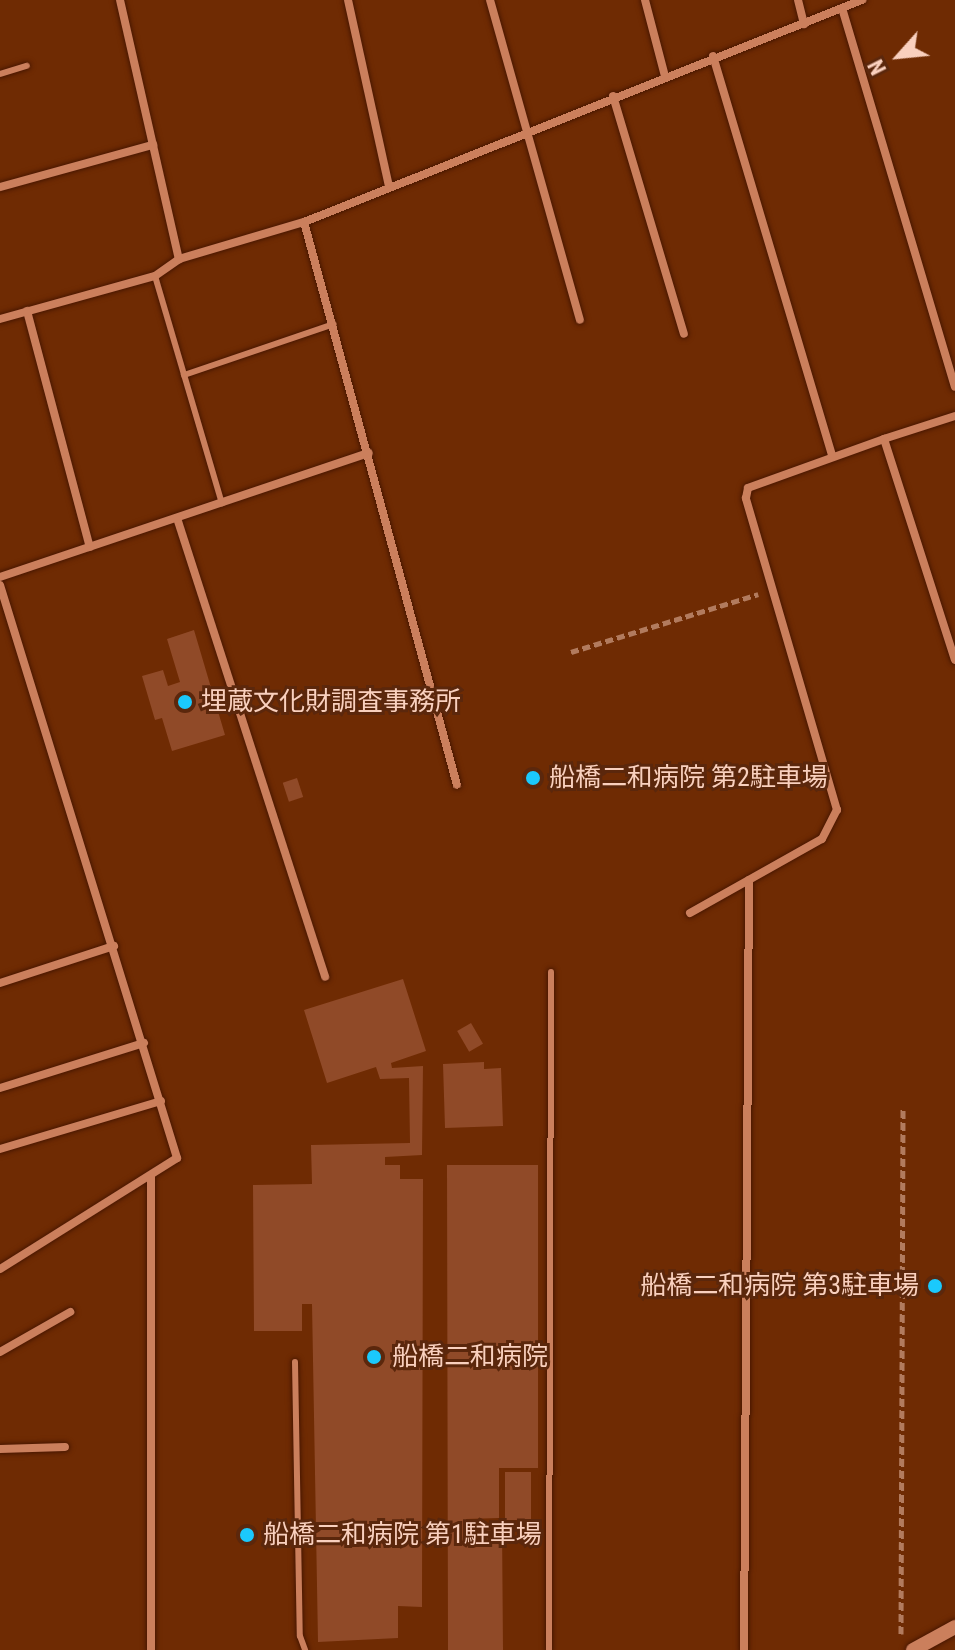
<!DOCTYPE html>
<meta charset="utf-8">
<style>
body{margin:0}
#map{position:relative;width:955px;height:1650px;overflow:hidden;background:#6f2b03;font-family:"Roboto Condensed","Noto Sans JP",sans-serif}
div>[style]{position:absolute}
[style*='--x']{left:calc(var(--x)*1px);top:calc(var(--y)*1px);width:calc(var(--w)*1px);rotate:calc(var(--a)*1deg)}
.building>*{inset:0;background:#904a28;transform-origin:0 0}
.path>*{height:5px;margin-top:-2.5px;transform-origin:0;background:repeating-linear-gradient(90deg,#b27b5e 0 8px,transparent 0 12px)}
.roads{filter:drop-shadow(0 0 2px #491700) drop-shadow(0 0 2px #491700)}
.service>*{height:6px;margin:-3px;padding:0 3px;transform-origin:3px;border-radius:3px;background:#cb7f5c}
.minor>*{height:8px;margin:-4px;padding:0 4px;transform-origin:4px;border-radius:4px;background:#cb7f5c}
.tertiary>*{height:14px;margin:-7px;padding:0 7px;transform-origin:7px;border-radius:7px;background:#cb7f5c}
.dots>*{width:22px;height:22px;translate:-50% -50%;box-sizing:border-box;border:4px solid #5b270c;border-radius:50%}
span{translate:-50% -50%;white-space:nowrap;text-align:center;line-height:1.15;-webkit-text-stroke:6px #5b270c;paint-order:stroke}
.poi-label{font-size:26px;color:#f9d0be}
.left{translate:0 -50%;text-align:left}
.right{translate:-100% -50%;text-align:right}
.north{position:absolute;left:859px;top:16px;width:80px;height:80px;-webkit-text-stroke:6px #5b270c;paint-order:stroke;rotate:243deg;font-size:22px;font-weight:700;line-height:32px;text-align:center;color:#f9d0be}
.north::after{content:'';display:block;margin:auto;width:28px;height:36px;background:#f9d0be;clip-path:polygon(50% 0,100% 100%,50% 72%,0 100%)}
</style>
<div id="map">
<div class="building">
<div style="clip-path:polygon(194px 630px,225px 735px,172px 751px,162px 718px,155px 720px,142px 676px,163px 670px,168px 686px,180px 682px,167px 639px)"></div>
<div style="left:297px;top:778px;width:20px;height:15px;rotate:72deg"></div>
<div style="clip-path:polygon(403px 979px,426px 1051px,391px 1063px,392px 1068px,423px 1066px,422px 1155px,385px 1157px,385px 1165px,400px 1165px,400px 1179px,423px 1179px,422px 1607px,398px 1606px,398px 1638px,318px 1642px,312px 1304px,302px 1304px,302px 1331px,254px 1331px,253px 1185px,312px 1184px,311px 1145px,410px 1143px,409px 1078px,380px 1079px,376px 1067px,327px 1083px,304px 1010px)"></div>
<div style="left:471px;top:1023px;width:24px;height:16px;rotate:60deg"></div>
<div style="clip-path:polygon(484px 1062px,484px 1069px,501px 1068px,503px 1126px,445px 1128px,443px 1064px)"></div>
<div style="clip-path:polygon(447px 1165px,538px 1165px,538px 1468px,499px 1468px,499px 1518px,466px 1519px,466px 1523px,502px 1523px,503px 1650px,448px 1650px)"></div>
<div style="left:531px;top:1472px;width:48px;height:26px;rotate:90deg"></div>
</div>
<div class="path">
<div style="--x:571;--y:652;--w:196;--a:-17.2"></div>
<div style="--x:901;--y:1634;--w:527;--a:-89.78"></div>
</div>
<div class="roads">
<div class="service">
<div style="--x:0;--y:74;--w:28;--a:-17"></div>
<div style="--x:155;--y:276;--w:237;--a:73.6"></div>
<div style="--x:184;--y:375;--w:158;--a:-18.8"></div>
<div style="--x:295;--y:1362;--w:274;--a:89"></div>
<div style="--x:300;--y:1636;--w:15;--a:70"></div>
<div style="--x:549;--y:1650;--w:678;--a:-89.83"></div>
</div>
<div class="minor">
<div style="--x:120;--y:0;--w:266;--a:77.2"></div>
<div style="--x:348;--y:0;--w:191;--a:77.6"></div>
<div style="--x:490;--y:0;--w:332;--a:74.3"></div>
<div style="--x:645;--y:0;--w:79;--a:75.3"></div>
<div style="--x:798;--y:0;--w:25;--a:76"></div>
<div style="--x:842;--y:8;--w:395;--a:73.4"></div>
<div style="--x:713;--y:56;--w:416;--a:73.4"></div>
<div style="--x:613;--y:96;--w:248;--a:73.4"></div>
<div style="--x:0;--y:187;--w:159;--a:-15.4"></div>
<div style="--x:304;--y:222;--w:583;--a:74.8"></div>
<div style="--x:27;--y:311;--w:244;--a:75.1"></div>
<div style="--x:0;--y:319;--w:161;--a:-15.5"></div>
<div style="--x:155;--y:276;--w:29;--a:-35"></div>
<div style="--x:179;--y:259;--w:130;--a:-16.5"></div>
<div style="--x:304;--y:222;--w:601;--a:-21.7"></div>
<div style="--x:955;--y:416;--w:75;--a:162.1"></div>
<div style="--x:884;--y:439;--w:232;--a:72.2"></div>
<div style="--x:177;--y:518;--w:482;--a:72.1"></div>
<div style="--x:0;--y:577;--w:389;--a:-18.6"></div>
<div style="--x:0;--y:585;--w:600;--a:72.83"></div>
<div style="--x:177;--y:1158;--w:209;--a:147.9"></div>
<div style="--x:690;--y:913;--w:151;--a:-29.3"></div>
<div style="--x:822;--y:839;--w:33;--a:-63"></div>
<div style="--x:837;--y:810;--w:325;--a:-106.3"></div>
<div style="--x:746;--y:498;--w:10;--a:-79"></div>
<div style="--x:748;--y:488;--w:145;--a:-19.8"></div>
<div style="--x:0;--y:983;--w:120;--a:-18"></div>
<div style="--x:0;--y:1088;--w:151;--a:-17.4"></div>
<div style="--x:0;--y:1149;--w:168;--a:-16.6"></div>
<div style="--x:151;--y:1176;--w:474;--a:90"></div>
<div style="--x:0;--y:1352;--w:81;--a:-29.7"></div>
<div style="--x:0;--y:1449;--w:65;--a:-1.8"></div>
<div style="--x:744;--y:1650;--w:770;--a:-89.63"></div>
</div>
<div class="tertiary">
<div style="--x:913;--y:1650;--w:48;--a:-28.7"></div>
</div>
</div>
<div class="dots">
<div style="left:185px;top:702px;background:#1bc9fc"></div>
<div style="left:533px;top:778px;background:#1bc9fc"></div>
<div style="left:935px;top:1286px;background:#1bc9fc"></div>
<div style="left:374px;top:1357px;background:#1bc9fc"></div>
<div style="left:247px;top:1535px;background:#1bc9fc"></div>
</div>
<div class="poi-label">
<span class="left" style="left:201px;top:702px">埋蔵文化財調査事務所</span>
<span class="left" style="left:549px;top:778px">船橋二和病院 第2駐車場</span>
<span class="right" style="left:919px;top:1286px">船橋二和病院 第3駐車場</span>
<span class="left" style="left:392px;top:1357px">船橋二和病院</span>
<span class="left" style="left:263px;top:1535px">船橋二和病院 第1駐車場</span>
</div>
<div class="north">N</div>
</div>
